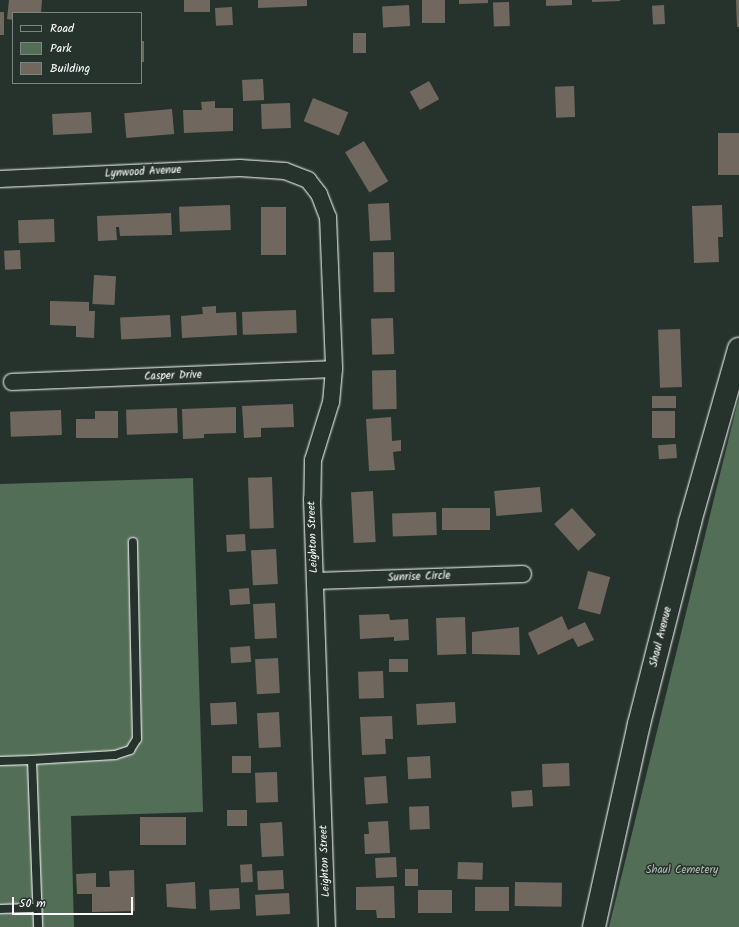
<!DOCTYPE html>
<style>
body{margin:0}
#map{position:relative;width:739px;height:927px;overflow:hidden;background:#26332d;font-family:Kalam,sans-serif}
div>[style]{position:absolute}
[style*='--x']{left:calc(var(--x)*1px);top:calc(var(--y)*1px);width:calc(var(--w)*1px);rotate:calc(var(--a)*1deg)}
.green>*{inset:0;background:#536e56}
.building>*{inset:0;background:#70685f;transform-origin:0 0}
.roads{filter:drop-shadow(0 0 1px #fff) drop-shadow(0 0 1px #fff)}
.lane>*{height:8px;margin:-4px;padding:0 4px;transform-origin:4px;border-radius:4px;background:#26332d}
.street>*{height:16px;margin:-8px;padding:0 8px;transform-origin:8px;border-radius:8px;background:#26332d}
.secondary>*{height:22px;margin:-11px;padding:0 11px;transform-origin:11px;border-radius:11px;background:#26332d}
span{translate:-50% -50%;white-space:nowrap;text-align:center;line-height:1.15;-webkit-text-stroke:3px #26332d;paint-order:stroke}
.street-label{font-size:11px;color:#fff}
.park-label{font-size:11px;color:#b2beb3}
.legend{position:absolute;left:12px;top:12px;width:130px;height:72px;box-sizing:border-box;background:#26332d;border:1px solid #7d8581;margin:0;padding:5px 7px;list-style:none;font-size:12px;color:#fff}
.legend li{display:flex;align-items:center;gap:8px;height:20px}
.legend b{width:20px;border:1px solid #7d8581}
.scale{position:absolute;left:12px;top:897px;width:121px;height:18px;box-sizing:border-box;border:2px solid #fff;border-top:0;padding-left:5px;font-size:12px;line-height:14px;white-space:nowrap;color:#fff;-webkit-text-stroke:3px #26332d;paint-order:stroke}
</style>
<div id="map">
<div class="green">
<div style="clip-path:polygon(739px 398px,739px 927px,609px 927px,736px 409px)"></div>
<div style="clip-path:polygon(193px 478px,203px 812px,71px 816px,74px 927px,0 927px,0 484px)"></div>
</div>
<div class="building">
<div style="clip-path:polygon(9px 0,42px 0,41px 13px,13px 13px,13px 20px,7px 19px)"></div>
<div style="left:184px;top:0;width:26px;height:12px"></div>
<div style="clip-path:polygon(258px 0,307px 0,307px 6px,258px 8px)"></div>
<div style="left:422px;top:0;width:23px;height:23px"></div>
<div style="clip-path:polygon(459px 0,488px 0,488px 3px,459px 4px)"></div>
<div style="clip-path:polygon(546px 0,572px 0,572px 5px,546px 6px)"></div>
<div style="clip-path:polygon(592px 0,620px 0,620px 1px,592px 2px)"></div>
<div style="clip-path:polygon(736px 0,739px 0,739px 27px,737px 27px)"></div>
<div style="left:509px;top:2px;width:24px;height:16px;rotate:88deg"></div>
<div style="left:409px;top:5px;width:21px;height:27px;rotate:87deg"></div>
<div style="left:664px;top:5px;width:19px;height:12px;rotate:87deg"></div>
<div style="left:232px;top:7px;width:18px;height:17px;rotate:87deg"></div>
<div style="left:0;top:12px;width:4px;height:23px"></div>
<div style="left:353px;top:33px;width:13px;height:20px"></div>
<div style="left:141px;top:41px;width:3px;height:21px"></div>
<div style="left:263px;top:79px;width:21px;height:21px;rotate:87deg"></div>
<div style="left:429px;top:81px;width:21px;height:22px;rotate:61deg"></div>
<div style="left:574px;top:86px;width:31px;height:19px;rotate:88deg"></div>
<div style="left:313px;top:98px;width:38px;height:25px;rotate:22deg"></div>
<div style="clip-path:polygon(215px 101px,215px 108px,233px 108px,233px 131px,184px 133px,183px 110px,202px 110px,201px 102px)"></div>
<div style="left:290px;top:103px;width:25px;height:29px;rotate:88deg"></div>
<div style="left:172px;top:109px;width:25px;height:48px;rotate:85deg"></div>
<div style="left:91px;top:112px;width:21px;height:39px;rotate:87deg"></div>
<div style="left:718px;top:133px;width:21px;height:42px"></div>
<div style="left:364px;top:141px;width:47px;height:22px;rotate:59deg"></div>
<div style="left:389px;top:203px;width:37px;height:21px;rotate:87deg"></div>
<div style="left:230px;top:205px;width:25px;height:51px;rotate:88deg"></div>
<div style="clip-path:polygon(722px 205px,723px 237px,718px 237px,719px 262px,694px 263px,692px 206px)"></div>
<div style="left:261px;top:207px;width:25px;height:48px"></div>
<div style="clip-path:polygon(171px 213px,172px 235px,120px 236px,119px 227px,116px 227px,117px 240px,98px 241px,97px 216px)"></div>
<div style="left:54px;top:219px;width:23px;height:36px;rotate:88deg"></div>
<div style="left:20px;top:250px;width:19px;height:16px;rotate:87deg"></div>
<div style="left:394px;top:252px;width:40px;height:21px;rotate:89deg"></div>
<div style="left:94px;top:275px;width:22px;height:29px;rotate:3deg"></div>
<div style="clip-path:polygon(50px 301px,89px 302px,89px 311px,95px 311px,94px 338px,76px 337px,76px 326px,50px 325px)"></div>
<div style="clip-path:polygon(216px 306px,216px 313px,236px 312px,237px 335px,182px 338px,181px 316px,203px 314px,202px 307px)"></div>
<div style="left:296px;top:310px;width:23px;height:54px;rotate:88deg"></div>
<div style="left:170px;top:315px;width:22px;height:50px;rotate:87deg"></div>
<div style="left:393px;top:318px;width:36px;height:22px;rotate:88deg"></div>
<div style="left:680px;top:329px;width:58px;height:22px;rotate:88deg"></div>
<div style="left:396px;top:370px;width:39px;height:24px;rotate:89deg"></div>
<div style="left:676px;top:396px;width:12px;height:24px;rotate:90deg"></div>
<div style="clip-path:polygon(293px 404px,294px 427px,261px 428px,261px 437px,244px 438px,242px 406px)"></div>
<div style="clip-path:polygon(236px 407px,236px 433px,204px 434px,204px 438px,183px 439px,182px 409px)"></div>
<div style="left:177px;top:408px;width:25px;height:51px;rotate:88deg"></div>
<div style="left:61px;top:410px;width:25px;height:51px;rotate:88deg"></div>
<div style="clip-path:polygon(95px 411px,118px 411px,118px 438px,76px 438px,76px 419px,95px 419px)"></div>
<div style="left:675px;top:411px;width:27px;height:23px;rotate:90deg"></div>
<div style="clip-path:polygon(391px 417px,392px 441px,401px 440px,401px 451px,393px 452px,395px 470px,369px 471px,366px 419px)"></div>
<div style="left:676px;top:444px;width:14px;height:18px;rotate:86deg"></div>
<div style="left:272px;top:477px;width:51px;height:24px;rotate:88deg"></div>
<div style="left:540px;top:487px;width:25px;height:46px;rotate:85deg"></div>
<div style="left:373px;top:491px;width:51px;height:22px;rotate:87deg"></div>
<div style="left:490px;top:508px;width:22px;height:48px;rotate:90deg"></div>
<div style="left:572px;top:508px;width:36px;height:24px;rotate:48deg"></div>
<div style="left:436px;top:512px;width:23px;height:44px;rotate:88deg"></div>
<div style="left:245px;top:534px;width:17px;height:19px;rotate:87deg"></div>
<div style="left:276px;top:549px;width:35px;height:25px;rotate:87deg"></div>
<div style="left:588px;top:571px;width:23px;height:39px;rotate:15deg"></div>
<div style="left:249px;top:588px;width:16px;height:20px;rotate:86deg"></div>
<div style="left:275px;top:603px;width:35px;height:22px;rotate:87deg"></div>
<div style="clip-path:polygon(389px 614px,390px 620px,408px 619px,409px 640px,394px 641px,394px 637px,360px 639px,359px 615px)"></div>
<div style="clip-path:polygon(562px 616px,568px 630px,585px 622px,594px 640px,578px 647px,573px 638px,538px 655px,528px 633px)"></div>
<div style="left:465px;top:617px;width:37px;height:29px;rotate:88deg"></div>
<div style="clip-path:polygon(519px 627px,520px 655px,472px 654px,472px 632px)"></div>
<div style="left:250px;top:646px;width:16px;height:20px;rotate:86deg"></div>
<div style="left:278px;top:658px;width:35px;height:23px;rotate:87deg"></div>
<div style="left:389px;top:659px;width:19px;height:13px"></div>
<div style="left:383px;top:671px;width:27px;height:25px;rotate:88deg"></div>
<div style="left:236px;top:702px;width:22px;height:26px;rotate:87deg"></div>
<div style="left:455px;top:702px;width:21px;height:39px;rotate:87deg"></div>
<div style="left:279px;top:712px;width:35px;height:22px;rotate:87deg"></div>
<div style="clip-path:polygon(392px 716px,393px 739px,385px 739px,386px 754px,362px 755px,360px 717px)"></div>
<div style="left:232px;top:756px;width:19px;height:17px"></div>
<div style="left:430px;top:756px;width:22px;height:23px;rotate:87deg"></div>
<div style="left:569px;top:763px;width:23px;height:27px;rotate:88deg"></div>
<div style="left:277px;top:772px;width:30px;height:22px;rotate:88deg"></div>
<div style="left:386px;top:776px;width:27px;height:22px;rotate:86deg"></div>
<div style="left:532px;top:790px;width:16px;height:21px;rotate:86deg"></div>
<div style="left:429px;top:806px;width:23px;height:20px;rotate:88deg"></div>
<div style="left:247px;top:810px;width:16px;height:20px;rotate:90deg"></div>
<div style="left:186px;top:817px;width:28px;height:46px;rotate:90deg"></div>
<div style="clip-path:polygon(388px 821px,390px 853px,365px 854px,364px 834px,369px 834px,368px 822px)"></div>
<div style="left:282px;top:822px;width:34px;height:22px;rotate:87deg"></div>
<div style="left:396px;top:857px;width:20px;height:21px;rotate:87deg"></div>
<div style="left:458px;top:862px;width:25px;height:17px;rotate:2deg"></div>
<div style="left:252px;top:864px;width:18px;height:12px;rotate:87deg"></div>
<div style="left:405px;top:869px;width:13px;height:17px"></div>
<div style="clip-path:polygon(134px 870px,135px 911px,92px 912px,92px 894px,77px 894px,76px 874px,96px 873px,96px 887px,110px 887px,109px 871px)"></div>
<div style="left:283px;top:870px;width:19px;height:26px;rotate:87deg"></div>
<div style="clip-path:polygon(195px 882px,196px 909px,167px 907px,166px 884px)"></div>
<div style="left:515px;top:882px;width:47px;height:24px;rotate:1deg"></div>
<div style="clip-path:polygon(394px 886px,395px 918px,377px 918px,376px 910px,356px 910px,356px 887px)"></div>
<div style="left:475px;top:887px;width:34px;height:24px"></div>
<div style="left:239px;top:888px;width:21px;height:30px;rotate:87deg"></div>
<div style="left:452px;top:890px;width:23px;height:34px;rotate:90deg"></div>
<div style="left:289px;top:893px;width:21px;height:34px;rotate:87deg"></div>
</div>
<div class="roads">
<div class="lane">
<div style="--x:32;--y:760;--w:83;--a:-3.4"></div>
<div style="--x:115;--y:755;--w:16;--a:-18"></div>
<div style="--x:130;--y:750;--w:13;--a:-58"></div>
<div style="--x:137;--y:739;--w:197;--a:-91.2"></div>
<div style="--x:0;--y:761;--w:32;--a:-2"></div>
<div style="--x:32;--y:760;--w:167;--a:87.9"></div>
<div style="--x:0;--y:909;--w:37;--a:-2"></div>
</div>
<div class="street">
<div style="--x:0;--y:179;--w:240;--a:-2.6"></div>
<div style="--x:240;--y:168;--w:45;--a:3.8"></div>
<div style="--x:285;--y:171;--w:25;--a:21"></div>
<div style="--x:308;--y:180;--w:18;--a:52"></div>
<div style="--x:319;--y:194;--w:25;--a:69"></div>
<div style="--x:328;--y:217;--w:152;--a:87.7"></div>
<div style="--x:334;--y:369;--w:33;--a:95"></div>
<div style="--x:331;--y:402;--w:61;--a:107.2"></div>
<div style="--x:313;--y:460;--w:39;--a:91"></div>
<div style="--x:312;--y:499;--w:428;--a:88"></div>
<div style="--x:12;--y:382;--w:322;--a:-2.3"></div>
<div style="--x:315;--y:581;--w:208;--a:-1.9"></div>
</div>
<div class="secondary">
<div style="--x:594;--y:927;--w:208;--a:-77.5"></div>
<div style="--x:639;--y:724;--w:208;--a:-75.8"></div>
<div style="--x:690;--y:522;--w:180;--a:-74.2"></div>
</div>
</div>
<div class="street-label">
<span style="left:143px;top:172px;rotate:-3deg">Lynwood Avenue</span>
<span style="left:173px;top:376px;rotate:-2deg">Casper Drive</span>
<span style="left:313px;top:537px;rotate:-92deg">Leighton Street</span>
<span style="left:419px;top:577px;rotate:-2deg">Sunrise Circle</span>
<span style="left:661px;top:637px;rotate:-76deg">Shaul Avenue</span>
<span style="left:325px;top:861px;rotate:-92deg">Leighton Street</span>
</div>
<div class="park-label">
<span style="left:682px;top:870px">Shaul Cemetery</span>
</div>
<ul class="legend">
<li><b style="height:5px;background:#26332d"></b>Road</li>
<li><b style="height:11px;background:#536e56"></b>Park</li>
<li><b style="height:11px;background:#70685f"></b>Building</li>
</ul>
<div class="scale">50 m</div>
</div>
